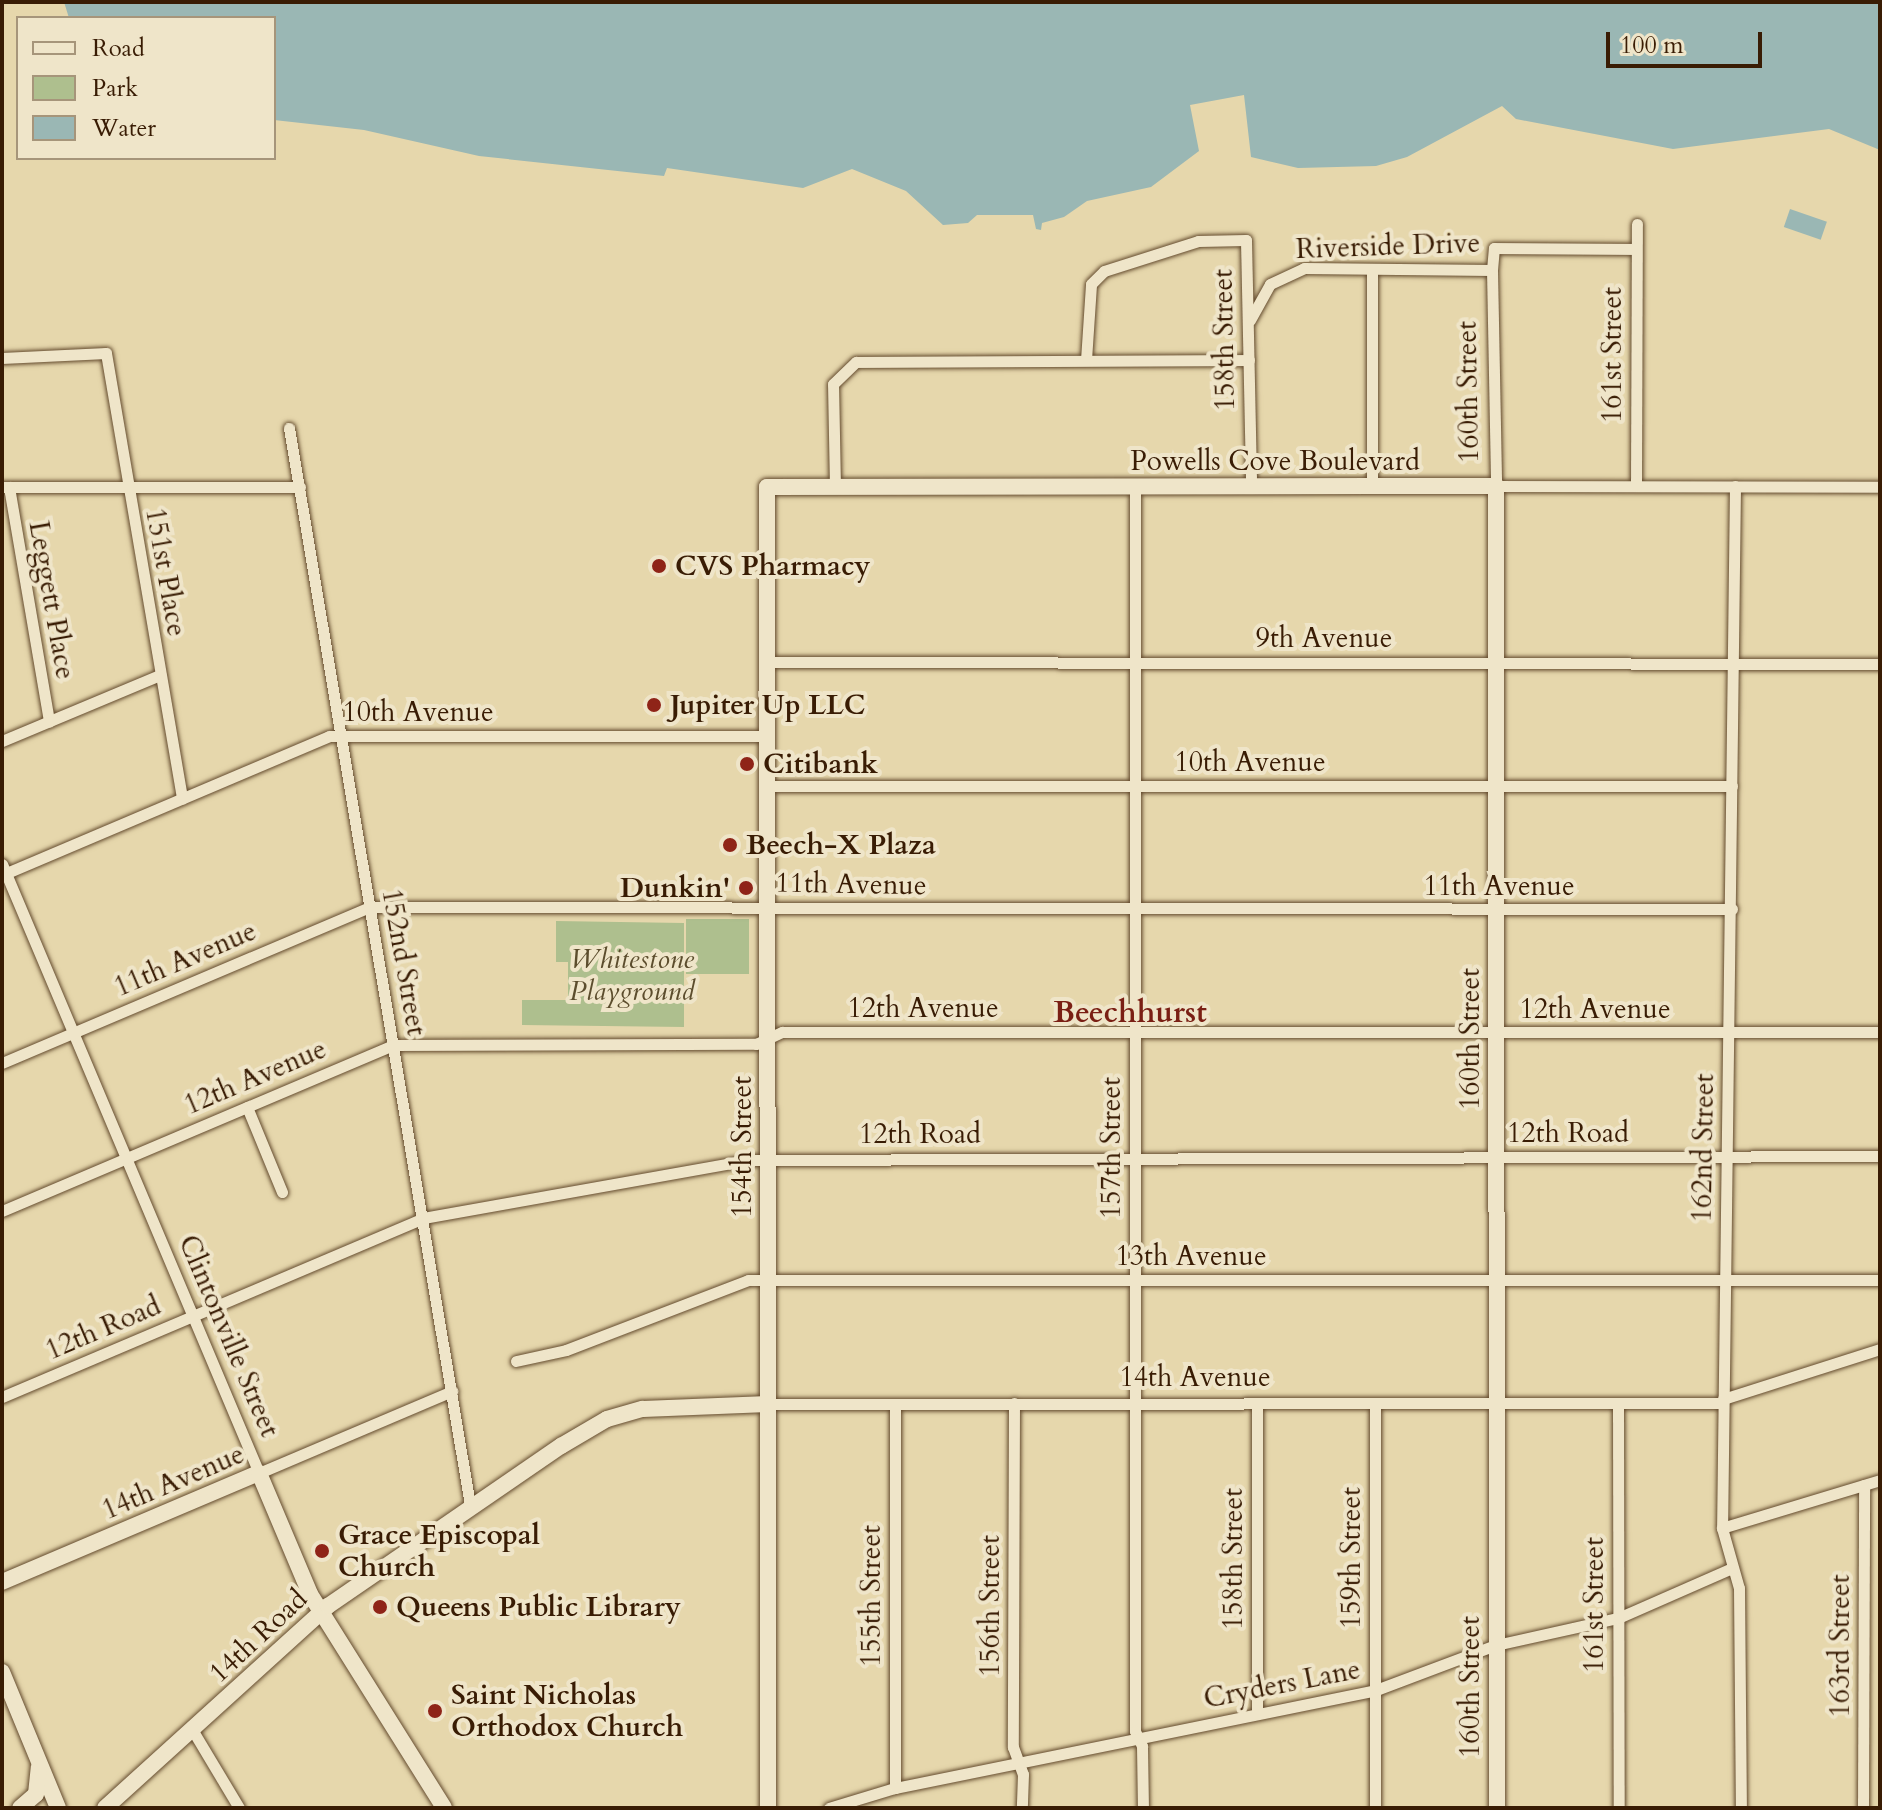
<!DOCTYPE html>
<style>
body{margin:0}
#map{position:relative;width:1882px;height:1810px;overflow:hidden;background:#e6d7ac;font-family:Cardo,serif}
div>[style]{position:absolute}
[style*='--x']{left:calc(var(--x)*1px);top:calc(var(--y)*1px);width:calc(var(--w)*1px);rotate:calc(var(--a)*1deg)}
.green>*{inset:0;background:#aebf8e;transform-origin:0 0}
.water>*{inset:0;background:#9ab7b4;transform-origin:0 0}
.roads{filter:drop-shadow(0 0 2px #644b2e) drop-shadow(0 0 2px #644b2e)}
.street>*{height:11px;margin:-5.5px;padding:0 5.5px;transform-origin:5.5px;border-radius:5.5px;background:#efe5c9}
.secondary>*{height:16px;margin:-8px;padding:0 8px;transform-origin:8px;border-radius:8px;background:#efe5c9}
.dots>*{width:22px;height:22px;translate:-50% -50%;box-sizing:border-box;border:4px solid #efe5c9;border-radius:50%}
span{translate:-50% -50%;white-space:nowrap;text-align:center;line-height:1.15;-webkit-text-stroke:8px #efe5c9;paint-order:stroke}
.street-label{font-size:28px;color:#391c04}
.poi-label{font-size:28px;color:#391c04;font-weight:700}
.left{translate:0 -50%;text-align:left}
.right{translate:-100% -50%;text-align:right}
.park-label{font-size:28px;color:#5c4d2d;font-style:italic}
.neighbourhood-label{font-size:30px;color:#7a1f14;font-weight:700}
.frame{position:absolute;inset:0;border:4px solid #391c04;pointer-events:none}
.legend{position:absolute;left:16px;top:16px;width:260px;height:144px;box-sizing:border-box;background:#efe5c9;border:2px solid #a6957a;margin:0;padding:10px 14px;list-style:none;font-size:24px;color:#391c04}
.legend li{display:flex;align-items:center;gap:16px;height:40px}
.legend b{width:40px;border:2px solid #a6957a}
.scale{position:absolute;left:1606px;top:32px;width:156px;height:36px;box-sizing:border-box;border:4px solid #391c04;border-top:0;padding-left:10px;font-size:24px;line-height:28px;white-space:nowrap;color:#391c04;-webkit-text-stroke:6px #efe5c9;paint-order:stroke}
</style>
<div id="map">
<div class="green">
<div style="left:686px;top:919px;width:63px;height:55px"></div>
<div style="clip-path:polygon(556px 921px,684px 923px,684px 1027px,522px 1025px,522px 1000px,568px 1000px,568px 962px,556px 962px)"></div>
</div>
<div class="water">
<div style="clip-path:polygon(64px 2px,1880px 2px,1880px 150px,1829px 129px,1673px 149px,1516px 119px,1502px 106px,1407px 157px,1376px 166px,1298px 168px,1251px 157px,1244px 95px,1190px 105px,1199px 151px,1151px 187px,1087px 201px,1064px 217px,1042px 223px,1041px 230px,1036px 229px,1033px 215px,977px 215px,968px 223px,943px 225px,906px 191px,852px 169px,803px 188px,667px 168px,664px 176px,479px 156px,364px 130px,274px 120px,274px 18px,69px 18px)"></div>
<div style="left:1790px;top:209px;width:39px;height:19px;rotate:19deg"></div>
</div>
<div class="roads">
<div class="street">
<div style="--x:1372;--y:269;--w:217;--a:90"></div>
<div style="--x:1492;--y:270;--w:216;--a:88.9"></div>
<div style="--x:1496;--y:486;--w:384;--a:0.1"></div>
<div style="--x:1250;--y:320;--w:41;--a:-60.9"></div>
<div style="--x:1270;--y:284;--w:38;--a:-25"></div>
<div style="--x:1304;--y:268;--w:188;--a:0.6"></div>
<div style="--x:1492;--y:270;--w:22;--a:-85"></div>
<div style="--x:1494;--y:248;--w:142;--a:0.4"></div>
<div style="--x:2;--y:358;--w:104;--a:-2.8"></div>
<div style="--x:106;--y:353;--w:452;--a:80.3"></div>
<div style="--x:1086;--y:360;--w:76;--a:-86.2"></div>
<div style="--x:1091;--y:284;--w:18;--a:-45"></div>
<div style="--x:1104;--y:271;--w:99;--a:-17.7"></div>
<div style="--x:1198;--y:241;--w:48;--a:-1.2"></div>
<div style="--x:1246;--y:240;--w:247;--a:88.8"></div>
<div style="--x:289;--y:428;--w:1092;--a:80.46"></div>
<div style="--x:1636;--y:486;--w:262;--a:-89.8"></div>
<div style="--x:1735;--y:486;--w:1042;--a:90.71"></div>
<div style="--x:1722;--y:1528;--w:62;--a:74.2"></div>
<div style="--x:1739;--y:1588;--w:220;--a:89.5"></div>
<div style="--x:2;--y:487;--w:298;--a:0"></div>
<div style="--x:9;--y:487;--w:238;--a:80.3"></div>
<div style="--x:835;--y:487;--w:103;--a:-91.1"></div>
<div style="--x:833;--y:384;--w:32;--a:-44"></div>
<div style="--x:856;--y:362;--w:393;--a:-0.3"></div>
<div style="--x:1135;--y:487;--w:1244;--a:90"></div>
<div style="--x:1135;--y:1731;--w:17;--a:65"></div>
<div style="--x:1142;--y:1746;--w:62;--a:89.1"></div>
<div style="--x:767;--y:662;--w:1113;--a:0.1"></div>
<div style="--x:2;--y:741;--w:171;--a:-22.7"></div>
<div style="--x:767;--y:786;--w:965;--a:0"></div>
<div style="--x:2;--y:864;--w:661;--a:67.12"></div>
<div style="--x:259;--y:1473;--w:210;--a:-23"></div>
<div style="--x:2;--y:875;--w:355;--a:-23"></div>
<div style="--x:329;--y:736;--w:438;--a:0"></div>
<div style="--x:2;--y:1063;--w:400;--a:-23"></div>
<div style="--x:370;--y:907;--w:1362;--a:0.08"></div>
<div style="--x:247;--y:1107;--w:92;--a:67.6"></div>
<div style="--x:2;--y:1211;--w:425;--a:-23"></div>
<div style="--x:393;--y:1045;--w:363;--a:-0.2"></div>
<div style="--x:756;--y:1044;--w:29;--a:-25"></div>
<div style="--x:782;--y:1032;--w:1098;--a:0"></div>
<div style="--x:516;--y:1361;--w:51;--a:-12.4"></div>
<div style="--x:566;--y:1350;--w:195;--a:-21"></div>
<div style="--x:748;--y:1280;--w:1132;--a:0"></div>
<div style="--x:2;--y:1397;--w:457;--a:-23"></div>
<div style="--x:423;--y:1218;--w:330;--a:-10.1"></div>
<div style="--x:748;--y:1160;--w:1132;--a:-0.2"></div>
<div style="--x:1723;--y:1399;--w:165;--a:-17.7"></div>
<div style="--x:1014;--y:1403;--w:344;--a:90.2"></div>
<div style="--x:1013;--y:1747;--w:29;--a:70"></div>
<div style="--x:1023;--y:1774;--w:34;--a:92"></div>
<div style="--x:1257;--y:1403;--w:311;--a:90"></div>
<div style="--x:1618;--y:1403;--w:405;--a:89.9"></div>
<div style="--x:768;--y:1404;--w:955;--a:-0.06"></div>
<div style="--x:895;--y:1404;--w:384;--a:90"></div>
<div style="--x:1722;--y:1528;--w:165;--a:-16.9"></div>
<div style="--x:193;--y:1731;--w:90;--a:59.1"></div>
<div style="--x:829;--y:1808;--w:69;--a:-16.9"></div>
<div style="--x:895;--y:1788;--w:491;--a:-11.5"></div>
<div style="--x:1376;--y:1690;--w:128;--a:-20.6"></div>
<div style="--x:1496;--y:1645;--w:125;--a:-12.5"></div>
<div style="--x:1618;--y:1618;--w:124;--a:-23.7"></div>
<div style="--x:1375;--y:1808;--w:405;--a:-90"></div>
<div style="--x:1863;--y:1808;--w:323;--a:-89.8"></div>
</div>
<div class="secondary">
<div style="--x:2;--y:1582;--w:279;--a:-23"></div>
<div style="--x:259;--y:1473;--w:131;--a:67.1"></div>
<div style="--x:310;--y:1594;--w:252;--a:57.9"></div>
<div style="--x:2;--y:1672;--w:147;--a:67.6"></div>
<div style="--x:20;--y:1808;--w:21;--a:-41"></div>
<div style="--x:36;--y:1794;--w:27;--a:-84"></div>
<div style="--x:105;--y:1808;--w:301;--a:-42.2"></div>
<div style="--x:328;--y:1606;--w:283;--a:-34.5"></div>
<div style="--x:561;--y:1446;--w:53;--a:-30.4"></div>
<div style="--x:607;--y:1419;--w:37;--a:-16"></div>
<div style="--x:643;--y:1409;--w:125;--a:-2.3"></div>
<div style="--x:768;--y:1808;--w:1321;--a:-90.04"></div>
<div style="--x:767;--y:487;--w:605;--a:-0.09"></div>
<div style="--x:1372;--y:486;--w:124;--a:0"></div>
<div style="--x:1496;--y:486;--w:1322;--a:89.96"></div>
</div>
</div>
<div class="dots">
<div style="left:659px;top:566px;background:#8f2418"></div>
<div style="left:654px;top:705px;background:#8f2418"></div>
<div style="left:747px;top:764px;background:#8f2418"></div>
<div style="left:730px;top:845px;background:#8f2418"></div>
<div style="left:746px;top:888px;background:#8f2418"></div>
<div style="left:322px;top:1551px;background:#8f2418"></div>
<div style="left:380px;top:1607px;background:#8f2418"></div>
<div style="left:435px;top:1711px;background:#8f2418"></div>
</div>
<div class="street-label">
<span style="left:1388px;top:246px;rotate:-2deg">Riverside Drive</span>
<span style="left:1224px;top:340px;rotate:-91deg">158th Street</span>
<span style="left:1612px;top:355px;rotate:-90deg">161st Street</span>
<span style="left:1468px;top:392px;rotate:-91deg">160th Street</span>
<span style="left:1275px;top:461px">Powells Cove Boulevard</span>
<span style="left:166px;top:572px;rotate:80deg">151st Place</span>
<span style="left:52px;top:600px;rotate:80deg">Leggett Place</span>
<span style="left:1324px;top:638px">9th Avenue</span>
<span style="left:418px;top:712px">10th Avenue</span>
<span style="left:1250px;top:762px">10th Avenue</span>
<span style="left:851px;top:884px;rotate:1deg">11th Avenue</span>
<span style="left:1499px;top:886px">11th Avenue</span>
<span style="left:185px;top:959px;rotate:-23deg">11th Avenue</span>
<span style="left:404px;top:962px;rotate:80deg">152nd Street</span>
<span style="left:923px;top:1008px">12th Avenue</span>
<span style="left:1595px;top:1009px">12th Avenue</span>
<span style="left:1470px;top:1039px;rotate:-90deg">160th Street</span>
<span style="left:255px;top:1077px;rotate:-23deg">12th Avenue</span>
<span style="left:1568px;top:1133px">12th Road</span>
<span style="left:920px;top:1134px">12th Road</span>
<span style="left:742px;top:1147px;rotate:-90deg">154th Street</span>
<span style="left:1111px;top:1148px;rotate:-90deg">157th Street</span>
<span style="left:1703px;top:1148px;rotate:-89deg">162nd Street</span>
<span style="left:1191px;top:1256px">13th Avenue</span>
<span style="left:103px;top:1328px;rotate:-23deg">12th Road</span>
<span style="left:229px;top:1336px;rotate:67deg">Clintonville Street</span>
<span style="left:1195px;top:1377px">14th Avenue</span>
<span style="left:173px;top:1482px;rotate:-23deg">14th Avenue</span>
<span style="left:1351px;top:1558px;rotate:-90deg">159th Street</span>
<span style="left:1233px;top:1559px;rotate:-90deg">158th Street</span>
<span style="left:871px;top:1596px;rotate:-90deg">155th Street</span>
<span style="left:1594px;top:1605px;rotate:-90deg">161st Street</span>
<span style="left:990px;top:1606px;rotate:-90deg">156th Street</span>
<span style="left:258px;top:1636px;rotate:-43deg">14th Road</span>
<span style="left:1840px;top:1646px;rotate:-90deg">163rd Street</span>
<span style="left:1282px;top:1684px;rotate:-11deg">Cryders Lane</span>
<span style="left:1470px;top:1687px;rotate:-90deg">160th Street</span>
</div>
<div class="poi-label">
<span class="left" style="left:675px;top:566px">CVS Pharmacy</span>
<span class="left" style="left:670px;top:705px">Jupiter Up LLC</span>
<span class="left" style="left:763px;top:764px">Citibank</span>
<span class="left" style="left:746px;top:845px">Beech-X Plaza</span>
<span class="right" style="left:730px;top:888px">Dunkin'</span>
<span class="left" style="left:338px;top:1551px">Grace Episcopal<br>Church</span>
<span class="left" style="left:396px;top:1607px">Queens Public Library</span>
<span class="left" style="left:451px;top:1711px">Saint Nicholas<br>Orthodox Church</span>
</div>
<div class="park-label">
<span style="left:632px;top:975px">Whitestone<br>Playground</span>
</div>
<div class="neighbourhood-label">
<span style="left:1130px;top:1013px">Beechhurst</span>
</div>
<div class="frame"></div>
<ul class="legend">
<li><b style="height:10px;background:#efe5c9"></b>Road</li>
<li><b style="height:22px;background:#aebf8e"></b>Park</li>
<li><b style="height:22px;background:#9ab7b4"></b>Water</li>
</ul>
<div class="scale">100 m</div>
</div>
